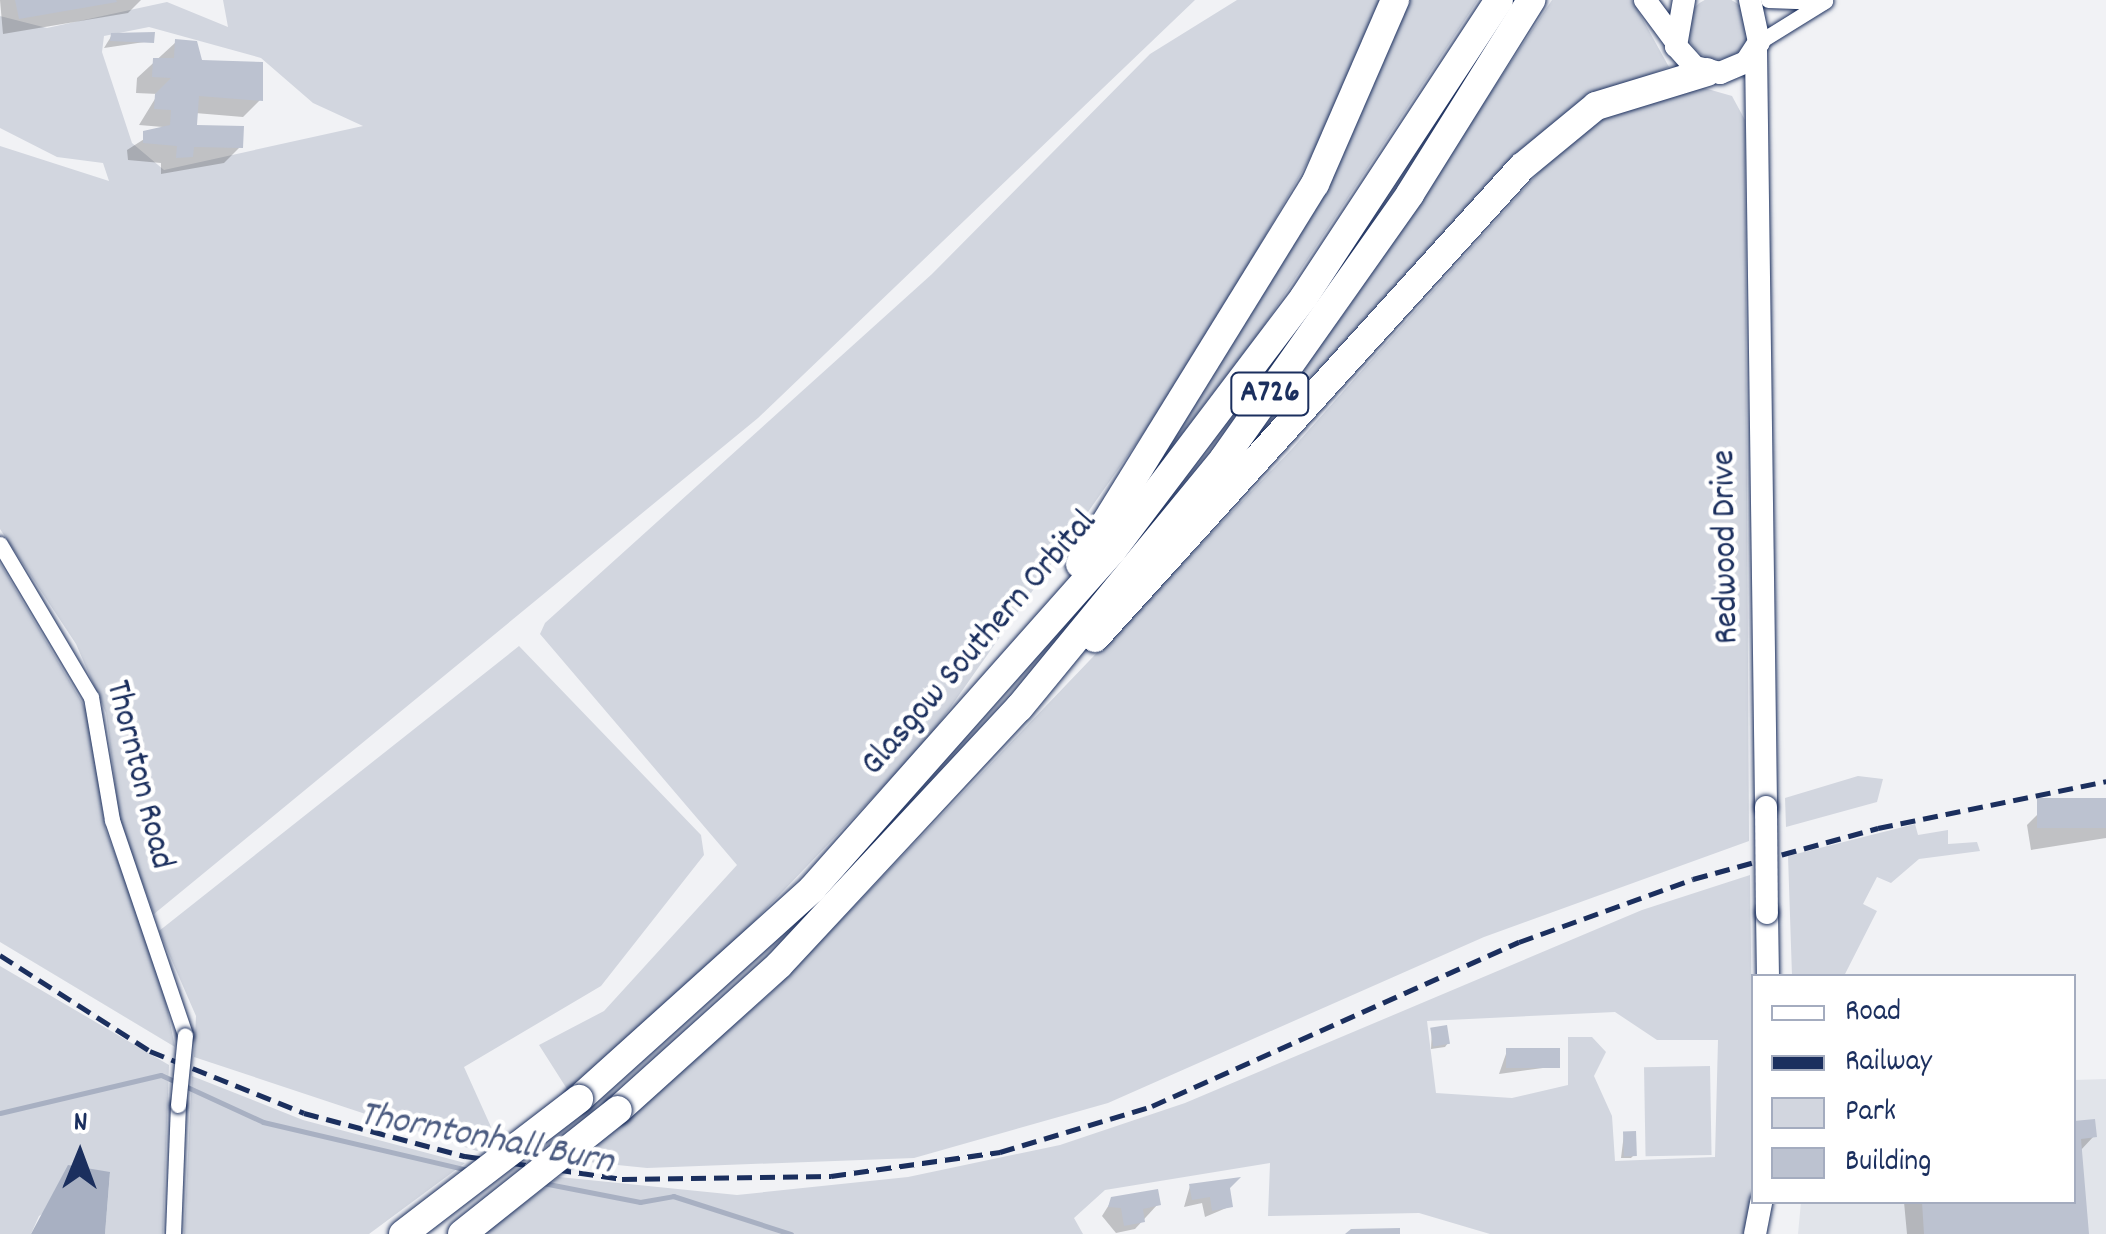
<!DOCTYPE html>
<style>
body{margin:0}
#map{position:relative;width:2106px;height:1234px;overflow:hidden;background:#f1f2f5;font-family:Dekko,sans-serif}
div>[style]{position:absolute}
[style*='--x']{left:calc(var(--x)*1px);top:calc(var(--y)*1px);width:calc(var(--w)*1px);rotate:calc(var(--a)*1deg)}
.built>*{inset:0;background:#e1e4ea}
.green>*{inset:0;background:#d2d6df;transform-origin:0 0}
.round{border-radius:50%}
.water>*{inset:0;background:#a8b0c2}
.shadow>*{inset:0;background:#0003}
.stream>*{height:5px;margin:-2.5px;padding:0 2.5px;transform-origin:2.5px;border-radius:2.5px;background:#a8b0c2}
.building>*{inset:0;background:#bcc2d0;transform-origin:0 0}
.roads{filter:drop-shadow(0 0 2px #1b2f5e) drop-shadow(0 0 2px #1b2f5e)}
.street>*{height:15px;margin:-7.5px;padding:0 7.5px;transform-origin:7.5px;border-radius:7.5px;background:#fff}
.secondary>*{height:22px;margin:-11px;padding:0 11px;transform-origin:11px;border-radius:11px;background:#fff}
.highway>*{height:28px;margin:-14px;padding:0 14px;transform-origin:14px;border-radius:14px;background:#fff}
.rail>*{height:5px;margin-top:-2.5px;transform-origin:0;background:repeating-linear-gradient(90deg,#1b2f5e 0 15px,transparent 0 23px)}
.bridges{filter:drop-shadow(0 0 2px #1b2f5e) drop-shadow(0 0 2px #1b2f5e)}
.street-bridge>*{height:15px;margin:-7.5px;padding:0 7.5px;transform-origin:7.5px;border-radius:7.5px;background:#fff}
.secondary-bridge>*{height:22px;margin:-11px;padding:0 11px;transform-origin:11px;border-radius:11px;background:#fff}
.highway-bridge>*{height:28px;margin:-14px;padding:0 14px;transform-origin:14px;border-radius:14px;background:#fff}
span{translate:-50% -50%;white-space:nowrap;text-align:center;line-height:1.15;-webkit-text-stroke:9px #fff;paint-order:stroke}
.shield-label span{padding:2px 8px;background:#fff;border:2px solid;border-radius:8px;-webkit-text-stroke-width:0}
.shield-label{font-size:32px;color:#1b2f5e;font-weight:700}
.street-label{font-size:35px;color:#1b2f5e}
.water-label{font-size:38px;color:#4c5c81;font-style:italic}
.legend{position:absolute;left:1751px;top:974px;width:325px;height:230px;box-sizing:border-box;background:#fff;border:2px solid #a4acbf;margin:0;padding:12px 18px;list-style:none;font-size:30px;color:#1b2f5e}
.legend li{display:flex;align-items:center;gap:20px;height:50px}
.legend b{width:50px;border:2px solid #a4acbf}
.north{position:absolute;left:30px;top:1104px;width:100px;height:100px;-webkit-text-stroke:8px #fff;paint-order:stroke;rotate:1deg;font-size:28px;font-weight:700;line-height:40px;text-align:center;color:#1b2f5e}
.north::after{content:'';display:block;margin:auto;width:35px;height:45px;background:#1b2f5e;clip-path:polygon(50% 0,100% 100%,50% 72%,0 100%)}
</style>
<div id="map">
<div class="built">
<div style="clip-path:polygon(2106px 1079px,2106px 1234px,1798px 1234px,1801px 1202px,2074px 1202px,2074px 1080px)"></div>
</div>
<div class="green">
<div class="round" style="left:1687px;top:-3px;width:62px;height:62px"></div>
<div style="clip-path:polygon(evenodd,223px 0,1195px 0,758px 418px,154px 914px,120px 823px,106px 713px,76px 644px,0 529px,0 146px,109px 181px,103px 163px,57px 157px,0 128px,0 16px,47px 28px,167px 2px,228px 27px,223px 0,149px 27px,261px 58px,313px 103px,363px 126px,164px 170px,132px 143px,102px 52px,104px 36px,149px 27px)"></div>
<div style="clip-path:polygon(1237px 0,1380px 0,1326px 130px,1188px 370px,926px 742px,672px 1007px,567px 1089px,539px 1045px,604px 1011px,737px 865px,540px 634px,545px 623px,932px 274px,1150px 54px)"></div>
<div style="clip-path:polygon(1403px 0,1478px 0,1262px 329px,1153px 472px)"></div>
<div style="clip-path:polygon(1552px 0,1632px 0,1669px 67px,1615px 88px,1199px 508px,1348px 308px)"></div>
<div style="clip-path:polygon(1704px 88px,1732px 96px,1745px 120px,1749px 841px,1484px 937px,1108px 1103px,914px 1158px,647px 1168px,578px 1161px,773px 991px,1291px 450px,1565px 143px,1620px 107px)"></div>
<div style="clip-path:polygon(0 563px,90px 716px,105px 828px,159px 969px,175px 1047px,0 942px)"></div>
<div style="clip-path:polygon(519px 646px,701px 835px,704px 855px,601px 986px,464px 1067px,496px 1138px,477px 1151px,194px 1057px,196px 1016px,159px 931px)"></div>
<div style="clip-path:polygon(1858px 776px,1883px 779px,1877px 802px,1786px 827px,1785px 798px)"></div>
<div style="clip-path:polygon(1915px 824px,1918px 835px,1948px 830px,1948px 844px,1977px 842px,1980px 851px,1919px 859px,1891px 883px,1877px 877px,1863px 904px,1877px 911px,1844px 976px,1792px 976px,1788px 856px)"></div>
<div style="clip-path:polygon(evenodd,1750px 875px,1754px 1176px,1744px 1234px,1490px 1234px,1419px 1213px,1268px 1216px,1270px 1163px,1105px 1190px,1074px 1218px,1083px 1234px,483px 1234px,559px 1177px,737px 1195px,908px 1177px,1060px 1145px,1185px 1103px,1642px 910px,1750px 875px,1615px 1012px,1657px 1040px,1718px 1040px,1715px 1157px,1615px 1161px,1612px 1116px,1594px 1076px,1606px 1052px,1592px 1037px,1568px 1037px,1568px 1085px,1512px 1098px,1436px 1093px,1427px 1021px,1615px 1012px)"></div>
<div style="clip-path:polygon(0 966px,169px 1065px,163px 1234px,105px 1234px,110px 1173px,39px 1216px,31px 1234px,0 1234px)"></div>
<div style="left:1710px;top:1066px;width:89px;height:66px;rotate:89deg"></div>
<div style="clip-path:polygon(192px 1076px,303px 1120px,465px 1163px,369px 1234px,184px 1234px)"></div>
</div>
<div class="water">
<div style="clip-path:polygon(68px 1165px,110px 1172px,105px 1234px,31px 1234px)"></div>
</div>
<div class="shadow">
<div style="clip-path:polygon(0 0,141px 0,128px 13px,3px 34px)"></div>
<div style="clip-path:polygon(112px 35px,151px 41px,104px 48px)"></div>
<div style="clip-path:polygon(176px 42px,260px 100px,243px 117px,195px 113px,194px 128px,241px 146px,224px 163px,161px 174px,161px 163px,128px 160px,127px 150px,163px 127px,139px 125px,158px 94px,136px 93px,137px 78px)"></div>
<div style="clip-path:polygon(2106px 801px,2106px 838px,2031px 850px,2027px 825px,2040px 812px)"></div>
<div style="clip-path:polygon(1432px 1030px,1448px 1043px,1445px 1047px,1431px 1049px)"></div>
<div style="clip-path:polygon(1507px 1051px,1558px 1066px,1499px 1074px)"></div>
<div style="clip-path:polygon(2093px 1121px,2094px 1136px,2080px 1151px,2087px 1234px,1907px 1234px,1904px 1202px,2074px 1202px,2074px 1123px)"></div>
<div style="clip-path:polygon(1624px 1134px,1634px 1155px,1631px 1158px,1621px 1158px)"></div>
<div style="clip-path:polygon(1190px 1186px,1227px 1187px,1231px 1206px,1205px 1217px,1202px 1203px,1184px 1207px)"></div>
<div style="clip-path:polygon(1112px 1200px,1158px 1204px,1135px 1229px,1116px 1233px,1102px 1216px)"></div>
</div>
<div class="stream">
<div style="--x:0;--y:1113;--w:165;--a:-13.3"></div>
<div style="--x:161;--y:1075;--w:112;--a:24.7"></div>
<div style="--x:263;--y:1122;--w:211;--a:13.2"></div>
<div style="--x:543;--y:1183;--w:99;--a:11.1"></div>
<div style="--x:640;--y:1202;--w:34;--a:-10"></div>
<div style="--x:673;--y:1196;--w:124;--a:17.9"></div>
</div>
<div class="building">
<div style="clip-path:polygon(15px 0,116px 0,117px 2px,19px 19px)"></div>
<div style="clip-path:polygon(155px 32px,154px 43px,110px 41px,111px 33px)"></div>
<div style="clip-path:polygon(175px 39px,197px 41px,202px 60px,263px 62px,263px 101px,199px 96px,197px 125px,244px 126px,243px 148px,194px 147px,193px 157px,176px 158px,177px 146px,143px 143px,143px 131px,170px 125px,171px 110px,154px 109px,155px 94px,171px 78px,152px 77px,153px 58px,174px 58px)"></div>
<div style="left:2106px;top:798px;width:30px;height:69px;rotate:90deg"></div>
<div style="left:1447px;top:1025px;width:19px;height:17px;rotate:81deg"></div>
<div style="left:1506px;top:1048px;width:54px;height:20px"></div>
<div style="clip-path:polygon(2095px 1119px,2097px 1137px,2081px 1139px,2089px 1234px,1924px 1234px,1922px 1202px,2074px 1202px,2074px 1121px)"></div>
<div style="left:1636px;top:1131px;width:25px;height:13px;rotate:88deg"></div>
<div style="clip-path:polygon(1241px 1177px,1230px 1188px,1233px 1207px,1212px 1211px,1210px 1197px,1192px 1200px,1189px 1184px)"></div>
<div style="clip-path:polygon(1158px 1189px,1161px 1205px,1143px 1209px,1145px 1222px,1124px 1226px,1121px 1208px,1108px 1207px,1111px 1197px)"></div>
<div style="clip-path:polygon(1400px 1228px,1400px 1234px,1345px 1234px,1351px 1229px)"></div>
</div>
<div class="roads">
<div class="street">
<div style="--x:1768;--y:0;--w:55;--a:2.1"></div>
<div style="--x:1759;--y:42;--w:78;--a:-31.8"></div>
<div style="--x:0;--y:544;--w:178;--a:59.3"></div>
<div style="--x:91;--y:697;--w:125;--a:80.3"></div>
<div style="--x:112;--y:820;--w:227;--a:71.2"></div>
<div style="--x:173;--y:1234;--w:129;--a:-87.8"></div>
</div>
<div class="secondary">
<div style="--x:1645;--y:0;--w:49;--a:53.4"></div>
<div style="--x:1684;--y:0;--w:47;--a:99.9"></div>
<div style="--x:1676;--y:46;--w:28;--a:48"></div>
<div style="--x:1695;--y:67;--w:26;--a:13"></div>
<div style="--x:1720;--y:73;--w:28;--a:-23"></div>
<div style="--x:1746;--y:62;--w:24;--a:-57"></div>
<div style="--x:1759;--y:42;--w:43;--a:-102.1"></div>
<div style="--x:1756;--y:50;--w:757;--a:89.24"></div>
<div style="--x:1767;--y:913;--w:63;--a:89.1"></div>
<div style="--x:1755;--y:1234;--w:33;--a:-79"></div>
</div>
<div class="highway">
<div style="--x:1080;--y:564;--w:447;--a:-58.3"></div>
<div style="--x:1315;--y:184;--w:201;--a:-66.5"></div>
<div style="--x:1095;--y:638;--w:636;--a:-47.81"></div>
<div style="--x:1522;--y:167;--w:96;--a:-39.5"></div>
<div style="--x:1596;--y:106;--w:116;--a:-17"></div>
<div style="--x:579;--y:1099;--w:314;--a:-42"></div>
<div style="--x:812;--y:889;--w:452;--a:-48.4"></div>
<div style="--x:1112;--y:551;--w:318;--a:-52.9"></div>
<div style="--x:1304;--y:297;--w:355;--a:-56.7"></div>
<div style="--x:618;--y:1110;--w:217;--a:-42"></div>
<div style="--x:779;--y:965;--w:352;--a:-47"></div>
<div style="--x:1019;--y:708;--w:323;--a:-50.6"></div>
<div style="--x:1224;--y:458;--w:323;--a:-54.8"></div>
<div style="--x:1410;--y:194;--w:229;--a:-58"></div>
</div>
</div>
<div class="rail">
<div style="--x:0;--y:955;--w:178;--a:32.6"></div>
<div style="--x:150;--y:1051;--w:166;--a:21.9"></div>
<div style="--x:304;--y:1113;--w:167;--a:15"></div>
<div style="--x:465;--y:1156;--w:159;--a:8.3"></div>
<div style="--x:622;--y:1179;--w:209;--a:-0.8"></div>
<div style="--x:831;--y:1176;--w:171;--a:-8.1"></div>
<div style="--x:1000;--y:1152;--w:159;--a:-16.8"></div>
<div style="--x:1152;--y:1106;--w:402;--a:-24.1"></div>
<div style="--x:1519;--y:942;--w:185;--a:-19.9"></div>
<div style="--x:1693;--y:879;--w:192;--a:-15.4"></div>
<div style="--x:1878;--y:828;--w:233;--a:-11.6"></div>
</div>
<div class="bridges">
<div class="street-bridge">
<div style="--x:178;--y:1105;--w:70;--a:-84.3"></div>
</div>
<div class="secondary-bridge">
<div style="--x:1766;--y:807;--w:106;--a:89.5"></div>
</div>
<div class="highway-bridge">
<div style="--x:403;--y:1234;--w:222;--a:-37.5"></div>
<div style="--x:462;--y:1234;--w:199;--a:-38.5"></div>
</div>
</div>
<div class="shield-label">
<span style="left:1270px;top:394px">A726</span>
</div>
<div class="street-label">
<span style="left:1727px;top:547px;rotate:-91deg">Redwood Drive</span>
<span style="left:980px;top:644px;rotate:-49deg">Glasgow Southern Orbital</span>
<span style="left:138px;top:775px;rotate:76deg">Thornton Road</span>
</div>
<div class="water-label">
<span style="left:486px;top:1140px;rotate:11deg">Thorntonhall Burn</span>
</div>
<ul class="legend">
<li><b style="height:12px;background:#fff"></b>Road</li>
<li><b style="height:12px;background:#1b2f5e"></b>Railway</li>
<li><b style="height:28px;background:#d2d6df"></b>Park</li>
<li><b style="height:28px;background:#bcc2d0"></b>Building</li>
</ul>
<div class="north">N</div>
</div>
